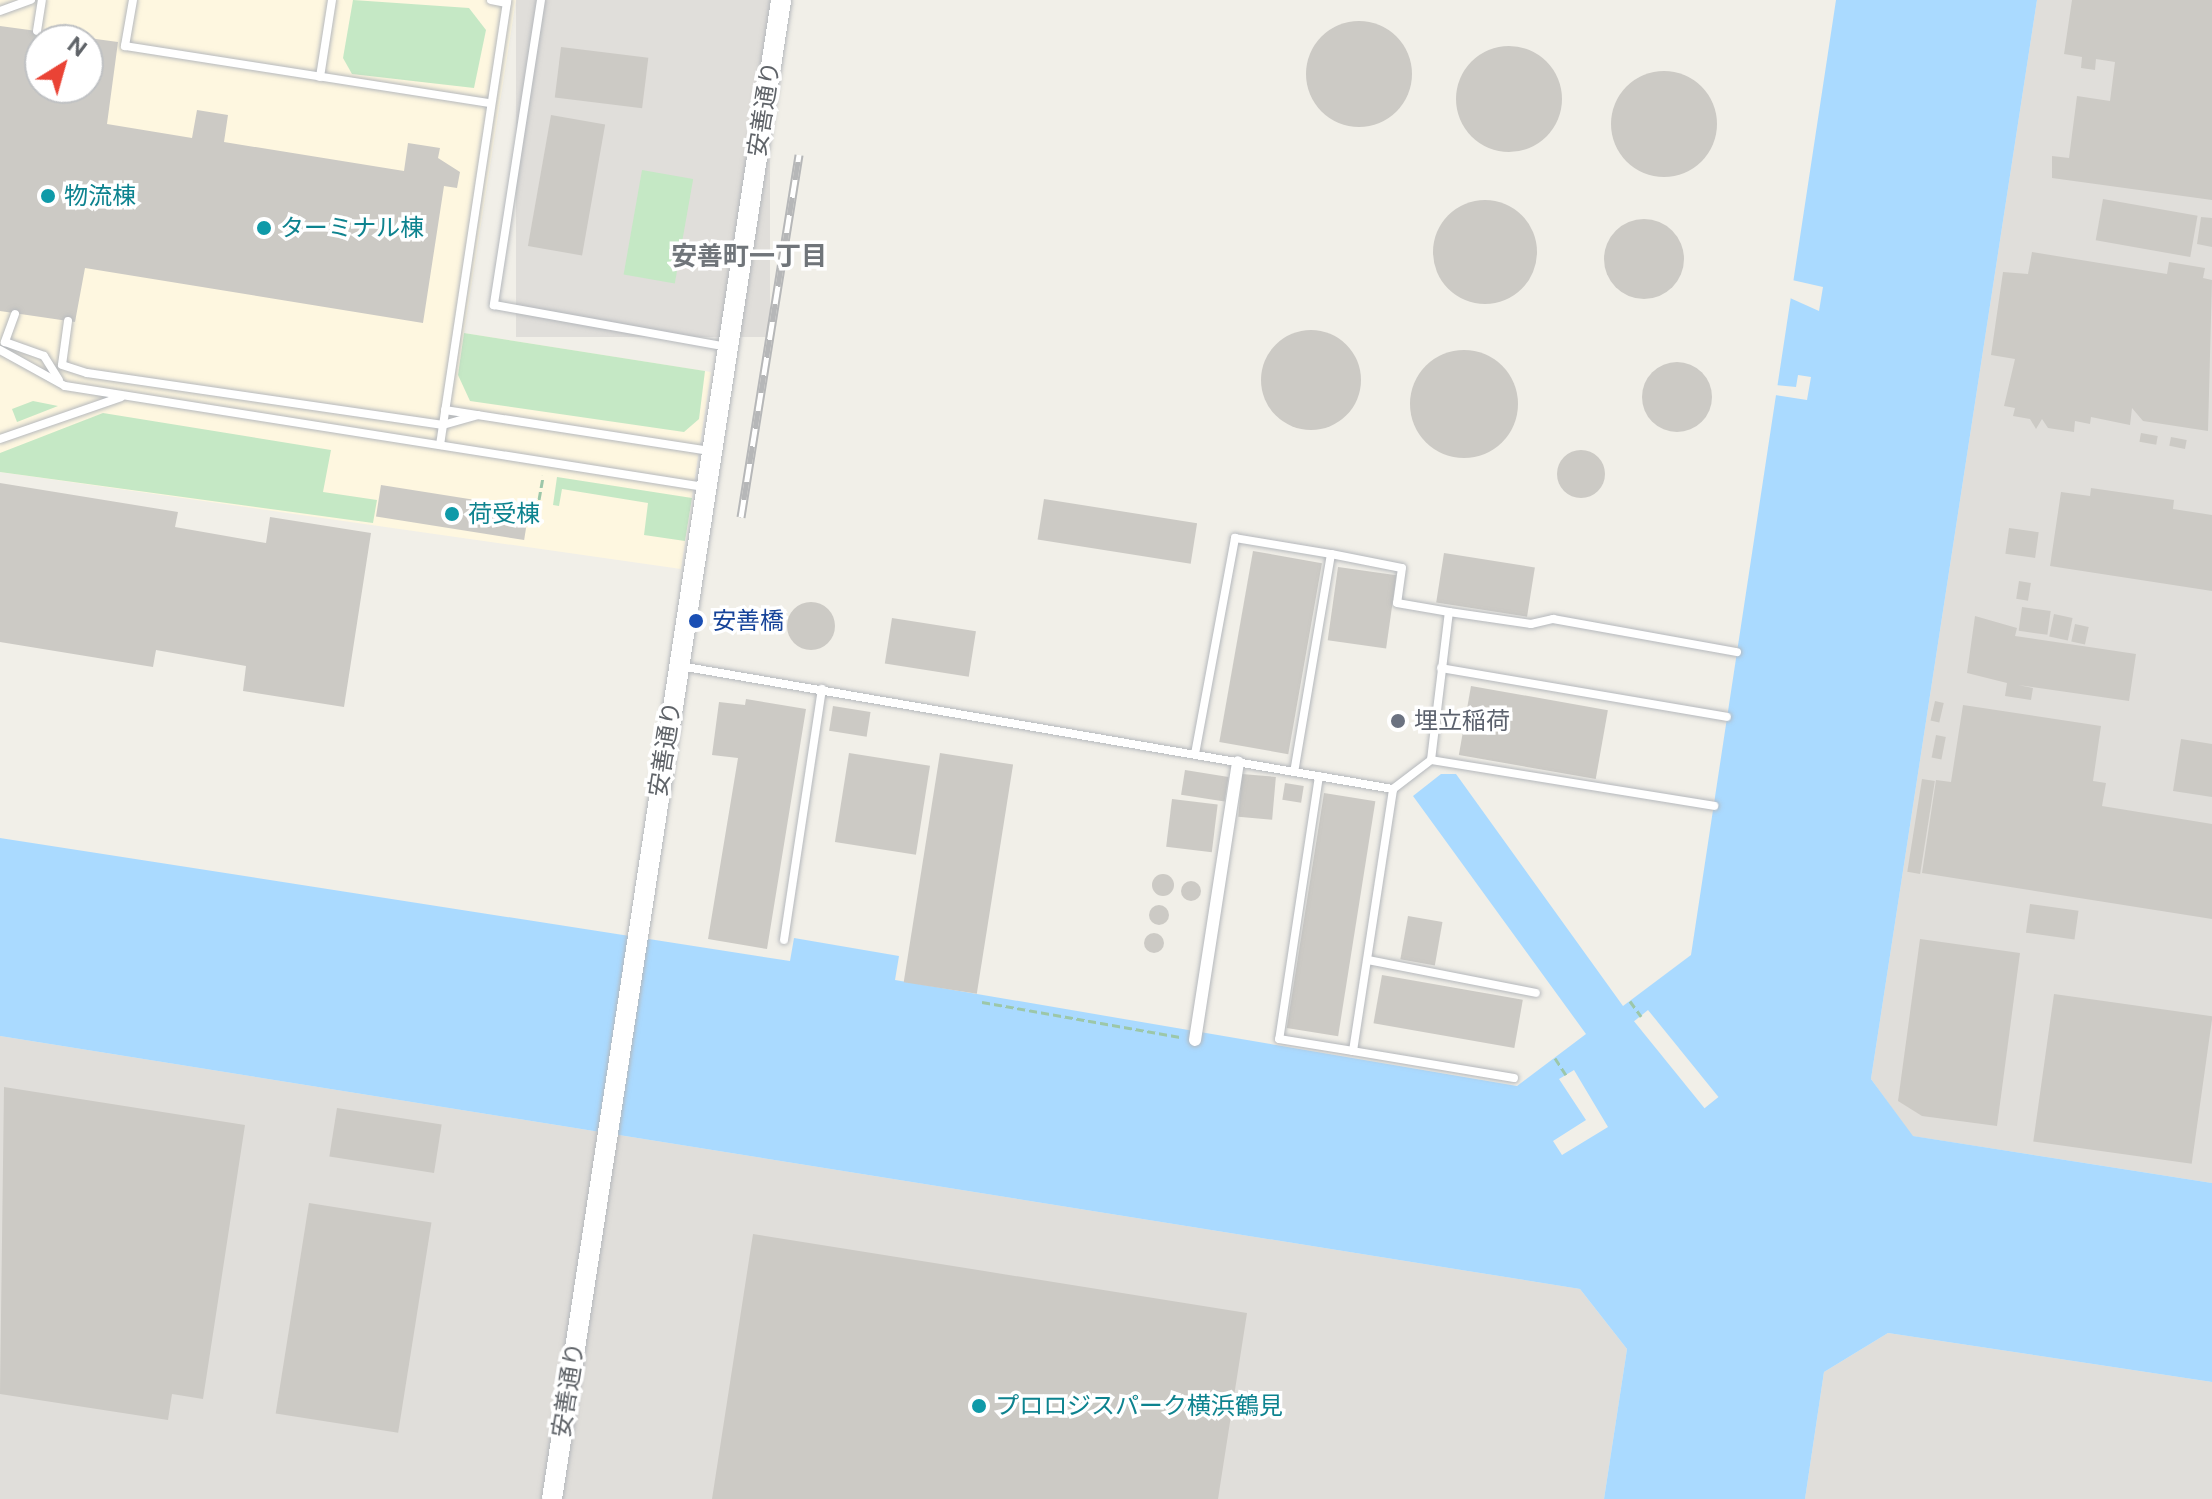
<!DOCTYPE html>
<meta charset="utf-8">
<style>
body{margin:0}
#map{position:relative;width:2212px;height:1499px;overflow:hidden;background:#f1efe8;font-family:"Public Sans","Noto Sans JP",sans-serif}
div>[style]{position:absolute}
[style*='--x']{left:calc(var(--x)*1px);top:calc(var(--y)*1px);width:calc(var(--w)*1px);rotate:calc(var(--a)*1deg)}
.commercial>*{inset:0;background:#fef7e0}
.industrial>*{inset:0;background:#e0deda;transform-origin:0 0}
.green>*{inset:0;background:#c5e8c5;transform-origin:0 0}
.water>*{inset:0;background:#aadaff}
.pier>*{inset:0;background:#f1efe8;transform-origin:0 0}
.building>*{inset:0;background:#cccac5;transform-origin:0 0}
.round{border-radius:50%}
.path>*{height:3px;margin-top:-1.5px;transform-origin:0;background:repeating-linear-gradient(90deg,#9cc7a9 0 8px,transparent 0 12px)}
.roads{filter:drop-shadow(0 0 2px #b5b8bc) drop-shadow(0 0 2px #b5b8bc)}
.service>*{height:8px;margin:-4px;padding:0 4px;transform-origin:4px;border-radius:4px;background:#fff}
.pedestrian>*{height:12px;margin:-6px;padding:0 6px;transform-origin:6px;border-radius:6px;background:#fff}
.tertiary>*{height:20px;margin:-10px;padding:0 10px;transform-origin:10px;border-radius:10px;background:#fff}
.rail>*{height:9px;margin-top:-4.5px;transform-origin:0;background:repeating-linear-gradient(90deg,#fff 0 18px,#b6b7b8 0 36px);box-sizing:border-box;border-block:2px solid #b6b7b8}
.dots>*{width:22px;height:22px;translate:-50% -50%;box-sizing:border-box;border:4px solid #fff;border-radius:50%}
span{translate:-50% -50%;white-space:nowrap;text-align:center;line-height:1.15;-webkit-text-stroke:7px #fff;paint-order:stroke}
.street-label{font-size:24px;color:#5f6368}
.culture-label{font-size:24px;color:#0d838f}
.left{translate:0 -50%;text-align:left}
.transit-label{font-size:24px;color:#164399}
.worship-label{font-size:24px;color:#5b616d}
.neighbourhood-label{font-size:26px;color:#70757a;font-weight:700}
.north{position:absolute;left:24px;top:24px;width:80px;height:80px;box-sizing:border-box;background:#fff;border:2px solid #bfc1c3;border-radius:50%;rotate:37deg;font-size:22px;font-weight:700;line-height:32px;text-align:center;color:#5f6368}
.north::after{content:'';display:block;margin:auto;width:28px;height:36px;background:#ea4335;clip-path:polygon(50% 0,100% 100%,50% 72%,0 100%)}
</style>
<div id="map">
<div class="commercial">
<div style="clip-path:polygon(evenodd,0 0,516px 0,464px 333px,711px 372px,681px 569px,0 472px,0 0,40px 40px,88px 40px,88px 88px,40px 88px,40px 40px)"></div>
</div>
<div class="industrial">
<div style="left:516px;top:0;width:254px;height:337px"></div>
<div style="clip-path:polygon(2037px 0,2212px 0,2212px 1183px,1912px 1136px,1871px 1079px)"></div>
<div style="clip-path:polygon(0 1036px,1580px 1289px,1627px 1349px,1604px 1499px,0 1499px)"></div>
<div style="clip-path:polygon(1888px 1333px,2212px 1382px,2212px 1499px,1805px 1499px,1824px 1372px)"></div>
</div>
<div class="green">
<div style="clip-path:polygon(353px 0,469px 8px,486px 30px,474px 88px,352px 74px,343px 58px)"></div>
<div style="left:642px;top:170px;width:52px;height:106px;rotate:10deg"></div>
<div style="clip-path:polygon(464px 333px,705px 371px,699px 419px,684px 432px,470px 401px,458px 375px)"></div>
<div style="clip-path:polygon(33px 401px,58px 406px,17px 422px,12px 409px)"></div>
<div style="clip-path:polygon(103px 413px,331px 450px,323px 492px,377px 500px,373px 523px,0 472px,0 453px)"></div>
<div style="clip-path:polygon(557px 477px,692px 498px,685px 541px,644px 535px,648px 503px,562px 489px,559px 506px,553px 505px)"></div>
</div>
<div class="water">
<div style="clip-path:polygon(1836px 0,2037px 0,1871px 1079px,1913px 1136px,2212px 1183px,2212px 1382px,1888px 1333px,1824px 1372px,1805px 1499px,1604px 1499px,1627px 1349px,1580px 1289px,0 1036px,0 838px,790px 961px,794px 938px,899px 956px,895px 980px,1517px 1086px,1586px 1034px,1413px 796px,1441px 774px,1456px 774px,1623px 1006px,1691px 955px)"></div>
</div>
<div class="pier">
<div style="clip-path:polygon(1792px 280px,1823px 287px,1819px 311px,1790px 298px)"></div>
<div style="clip-path:polygon(1798px 375px,1811px 377px,1807px 400px,1775px 395px,1776px 385px,1796px 387px)"></div>
<div style="left:1648px;top:1010px;width:112px;height:18px;rotate:51deg"></div>
<div style="clip-path:polygon(1574px 1070px,1608px 1127px,1562px 1155px,1553px 1141px,1586px 1120px,1559px 1079px)"></div>
</div>
<div class="building">
<div style="clip-path:polygon(2072px 0,2212px 0,2212px 200px,2052px 178px,2052px 156px,2069px 158px,2077px 96px,2110px 101px,2115px 62px,2096px 59px,2095px 70px,2081px 68px,2082px 57px,2064px 54px)"></div>
<div class="round" style="left:1306px;top:21px;width:106px;height:106px"></div>
<div style="clip-path:polygon(evenodd,0 26px,118px 42px,107px 124px,192px 138px,197px 110px,228px 115px,224px 142px,404px 171px,408px 143px,440px 148px,438px 158px,460px 172px,457px 188px,444px 186px,423px 323px,85px 268px,75px 322px,0 311px,0 26px,40px 40px,88px 40px,88px 88px,40px 88px,40px 40px)"></div>
<div class="round" style="left:1456px;top:46px;width:106px;height:106px"></div>
<div style="left:561px;top:47px;width:88px;height:51px;rotate:7deg"></div>
<div class="round" style="left:1611px;top:71px;width:106px;height:106px"></div>
<div style="left:551px;top:115px;width:55px;height:133px;rotate:10deg"></div>
<div style="left:2103px;top:199px;width:96px;height:42px;rotate:10deg"></div>
<div class="round" style="left:1433px;top:200px;width:104px;height:104px"></div>
<div style="clip-path:polygon(2201px 217px,2212px 218px,2212px 247px,2197px 244px)"></div>
<div class="round" style="left:1604px;top:219px;width:80px;height:80px"></div>
<div style="clip-path:polygon(2032px 252px,2167px 274px,2169px 262px,2205px 268px,2203px 278px,2212px 280px,2208px 431px,2143px 421px,2132px 408px,2130px 425px,2091px 417px,2090px 424px,2075px 421px,2074px 432px,2048px 428px,2042px 419px,2036px 429px,2030px 419px,2013px 416px,2015px 408px,2004px 406px,2015px 359px,1991px 355px,2003px 272px,2028px 274px)"></div>
<div class="round" style="left:1261px;top:330px;width:100px;height:100px"></div>
<div class="round" style="left:1410px;top:350px;width:108px;height:108px"></div>
<div class="round" style="left:1642px;top:362px;width:70px;height:70px"></div>
<div style="left:2141px;top:433px;width:17px;height:9px;rotate:10deg"></div>
<div style="left:2171px;top:437px;width:16px;height:9px;rotate:11deg"></div>
<div class="round" style="left:1557px;top:450px;width:48px;height:48px"></div>
<div style="clip-path:polygon(0 483px,178px 512px,175px 527px,266px 543px,270px 517px,371px 533px,344px 707px,243px 691px,246px 666px,156px 650px,153px 667px,0 642px)"></div>
<div style="left:381px;top:485px;width:150px;height:32px;rotate:9deg"></div>
<div style="clip-path:polygon(2091px 488px,2174px 500px,2173px 509px,2212px 515px,2212px 591px,2050px 566px,2061px 492px,2090px 496px)"></div>
<div style="left:1044px;top:499px;width:155px;height:41px;rotate:9deg"></div>
<div style="left:2009px;top:528px;width:30px;height:26px;rotate:8deg"></div>
<div style="left:1253px;top:551px;width:70px;height:194px;rotate:10deg"></div>
<div style="left:1444px;top:553px;width:92px;height:50px;rotate:9deg"></div>
<div style="left:1338px;top:567px;width:59px;height:74px;rotate:8deg"></div>
<div style="left:2019px;top:581px;width:12px;height:18px;rotate:9deg"></div>
<div class="round" style="left:787px;top:602px;width:48px;height:48px"></div>
<div style="left:2022px;top:607px;width:29px;height:24px;rotate:8deg"></div>
<div style="left:2054px;top:614px;width:19px;height:23px;rotate:12deg"></div>
<div style="clip-path:polygon(1975px 616px,2017px 628px,2015px 636px,2136px 654px,2129px 701px,2018px 685px,2033px 688px,2031px 700px,2005px 696px,2007px 683px,1967px 673px)"></div>
<div style="left:892px;top:618px;width:85px;height:46px;rotate:9deg"></div>
<div style="left:2075px;top:624px;width:14px;height:18px;rotate:12deg"></div>
<div style="left:1471px;top:686px;width:139px;height:70px;rotate:10deg"></div>
<div style="clip-path:polygon(746px 699px,806px 709px,767px 949px,708px 939px,738px 758px,712px 755px,719px 702px,745px 705px)"></div>
<div style="left:1935px;top:701px;width:9px;height:20px;rotate:13deg"></div>
<div style="clip-path:polygon(1963px 705px,2101px 726px,2093px 781px,2106px 783px,2102px 806px,2212px 824px,2212px 919px,1922px 873px,1936px 780px,1951px 782px)"></div>
<div style="left:833px;top:706px;width:38px;height:25px;rotate:9deg"></div>
<div style="left:1936px;top:735px;width:10px;height:23px;rotate:11deg"></div>
<div style="clip-path:polygon(2181px 739px,2212px 744px,2212px 797px,2173px 791px)"></div>
<div style="left:849px;top:753px;width:82px;height:90px;rotate:9deg"></div>
<div style="left:940px;top:753px;width:74px;height:232px;rotate:9deg"></div>
<div style="left:1185px;top:770px;width:44px;height:25px;rotate:9deg"></div>
<div style="left:1242px;top:774px;width:34px;height:43px;rotate:5deg"></div>
<div style="left:1922px;top:779px;width:13px;height:94px;rotate:9deg"></div>
<div style="left:1285px;top:783px;width:19px;height:17px;rotate:9deg"></div>
<div style="left:1324px;top:793px;width:52px;height:238px;rotate:9deg"></div>
<div style="left:1172px;top:799px;width:46px;height:48px;rotate:7deg"></div>
<div class="round" style="left:1152px;top:874px;width:22px;height:22px"></div>
<div class="round" style="left:1181px;top:881px;width:20px;height:20px"></div>
<div style="left:2030px;top:904px;width:49px;height:29px;rotate:8deg"></div>
<div class="round" style="left:1149px;top:905px;width:20px;height:20px"></div>
<div style="left:1408px;top:916px;width:35px;height:44px;rotate:10deg"></div>
<div class="round" style="left:1144px;top:933px;width:20px;height:20px"></div>
<div style="clip-path:polygon(1920px 939px,2020px 953px,1997px 1126px,1922px 1116px,1898px 1101px)"></div>
<div style="left:1382px;top:975px;width:143px;height:49px;rotate:10deg"></div>
<div style="left:2054px;top:994px;width:160px;height:149px;rotate:8deg"></div>
<div style="clip-path:polygon(4px 1087px,245px 1125px,203px 1399px,172px 1394px,168px 1420px,0 1394px)"></div>
<div style="left:337px;top:1108px;width:106px;height:49px;rotate:9deg"></div>
<div style="left:309px;top:1203px;width:124px;height:213px;rotate:9deg"></div>
<div style="clip-path:polygon(753px 1234px,1247px 1313px,1218px 1499px,712px 1499px)"></div>
</div>
<div class="path">
<div style="--x:529;--y:510;--w:8;--a:7"></div>
<div style="--x:537;--y:511;--w:36;--a:-80"></div>
<div style="--x:1630;--y:1001;--w:19;--a:54"></div>
<div style="--x:982;--y:1002;--w:201;--a:10"></div>
<div style="--x:1555;--y:1058;--w:20;--a:57"></div>
</div>
<div class="roads">
<div class="service">
<div style="--x:133;--y:0;--w:47;--a:99.9"></div>
<div style="--x:125;--y:46;--w:370;--a:8.9"></div>
<div style="--x:491;--y:0;--w:16;--a:11"></div>
<div style="--x:541;--y:0;--w:309;--a:98.8"></div>
<div style="--x:494;--y:305;--w:237;--a:10.2"></div>
<div style="--x:0;--y:11;--w:33;--a:-20"></div>
<div style="--x:37;--y:31;--w:31;--a:-81"></div>
<div style="--x:320;--y:77;--w:78;--a:-81.1"></div>
<div style="--x:15;--y:314;--w:30;--a:110"></div>
<div style="--x:5;--y:342;--w:41;--a:19.7"></div>
<div style="--x:44;--y:356;--w:28;--a:58"></div>
<div style="--x:68;--y:321;--w:44;--a:97.8"></div>
<div style="--x:62;--y:365;--w:26;--a:18"></div>
<div style="--x:87;--y:373;--w:360;--a:8.3"></div>
<div style="--x:443;--y:425;--w:36;--a:-16"></div>
<div style="--x:0;--y:350;--w:74;--a:29"></div>
<div style="--x:65;--y:386;--w:647;--a:8.98"></div>
<div style="--x:445;--y:410;--w:268;--a:8.8"></div>
<div style="--x:0;--y:439;--w:128;--a:-19.1"></div>
<div style="--x:440;--y:445;--w:450;--a:-81.4"></div>
<div style="--x:1331;--y:554;--w:72;--a:11.2"></div>
<div style="--x:1402;--y:568;--w:35;--a:98"></div>
<div style="--x:1397;--y:603;--w:53;--a:9.8"></div>
<div style="--x:680;--y:666;--w:724;--a:9.79"></div>
<div style="--x:1441;--y:668;--w:290;--a:9.7"></div>
<div style="--x:1195;--y:754;--w:220;--a:-79.5"></div>
<div style="--x:1235;--y:538;--w:97;--a:9.5"></div>
<div style="--x:1331;--y:554;--w:221;--a:99.6"></div>
<div style="--x:1431;--y:760;--w:287;--a:9.2"></div>
<div style="--x:1319;--y:776;--w:266;--a:98.6"></div>
<div style="--x:1279;--y:1039;--w:75;--a:9.2"></div>
<div style="--x:784;--y:940;--w:254;--a:-81.4"></div>
<div style="--x:1368;--y:960;--w:171;--a:11.1"></div>
<div style="--x:1514;--y:1078;--w:163;--a:-170.5"></div>
<div style="--x:1353;--y:1051;--w:265;--a:-81.3"></div>
<div style="--x:1393;--y:789;--w:48;--a:-37.3"></div>
<div style="--x:1431;--y:760;--w:149;--a:-83.1"></div>
<div style="--x:1449;--y:612;--w:83;--a:8.3"></div>
<div style="--x:1531;--y:624;--w:23;--a:-13"></div>
<div style="--x:1553;--y:619;--w:187;--a:10.2"></div>
</div>
<div class="pedestrian">
<div style="--x:1195;--y:1040;--w:281;--a:-81.2"></div>
</div>
<div class="tertiary">
<div style="--x:552;--y:1499;--w:1516;--a:-81.31"></div>
</div>
</div>
<div class="rail">
<div style="--x:741;--y:517;--w:367;--a:-80.9"></div>
</div>
<div class="dots">
<div style="left:48px;top:196px;background:#0f9aa8"></div>
<div style="left:264px;top:228px;background:#0f9aa8"></div>
<div style="left:452px;top:514px;background:#0f9aa8"></div>
<div style="left:696px;top:621px;background:#1a4fb4"></div>
<div style="left:1398px;top:721px;background:#6b7280"></div>
<div style="left:979px;top:1406px;background:#0f9aa8"></div>
</div>
<div class="street-label">
<span style="left:764px;top:109px;rotate:-81deg">安善通り</span>
<span style="left:665px;top:749px;rotate:-81deg">安善通り</span>
<span style="left:568px;top:1390px;rotate:-81deg">安善通り</span>
</div>
<div class="culture-label">
<span class="left" style="left:64px;top:196px">物流棟</span>
<span class="left" style="left:280px;top:228px">ターミナル棟</span>
<span class="left" style="left:468px;top:514px">荷受棟</span>
<span class="left" style="left:995px;top:1406px">プロロジスパーク横浜鶴見</span>
</div>
<div class="transit-label">
<span class="left" style="left:712px;top:621px">安善橋</span>
</div>
<div class="worship-label">
<span class="left" style="left:1414px;top:721px">埋立稲荷</span>
</div>
<div class="neighbourhood-label">
<span style="left:749px;top:256px">安善町一丁目</span>
</div>
<div class="north">N</div>
</div>
